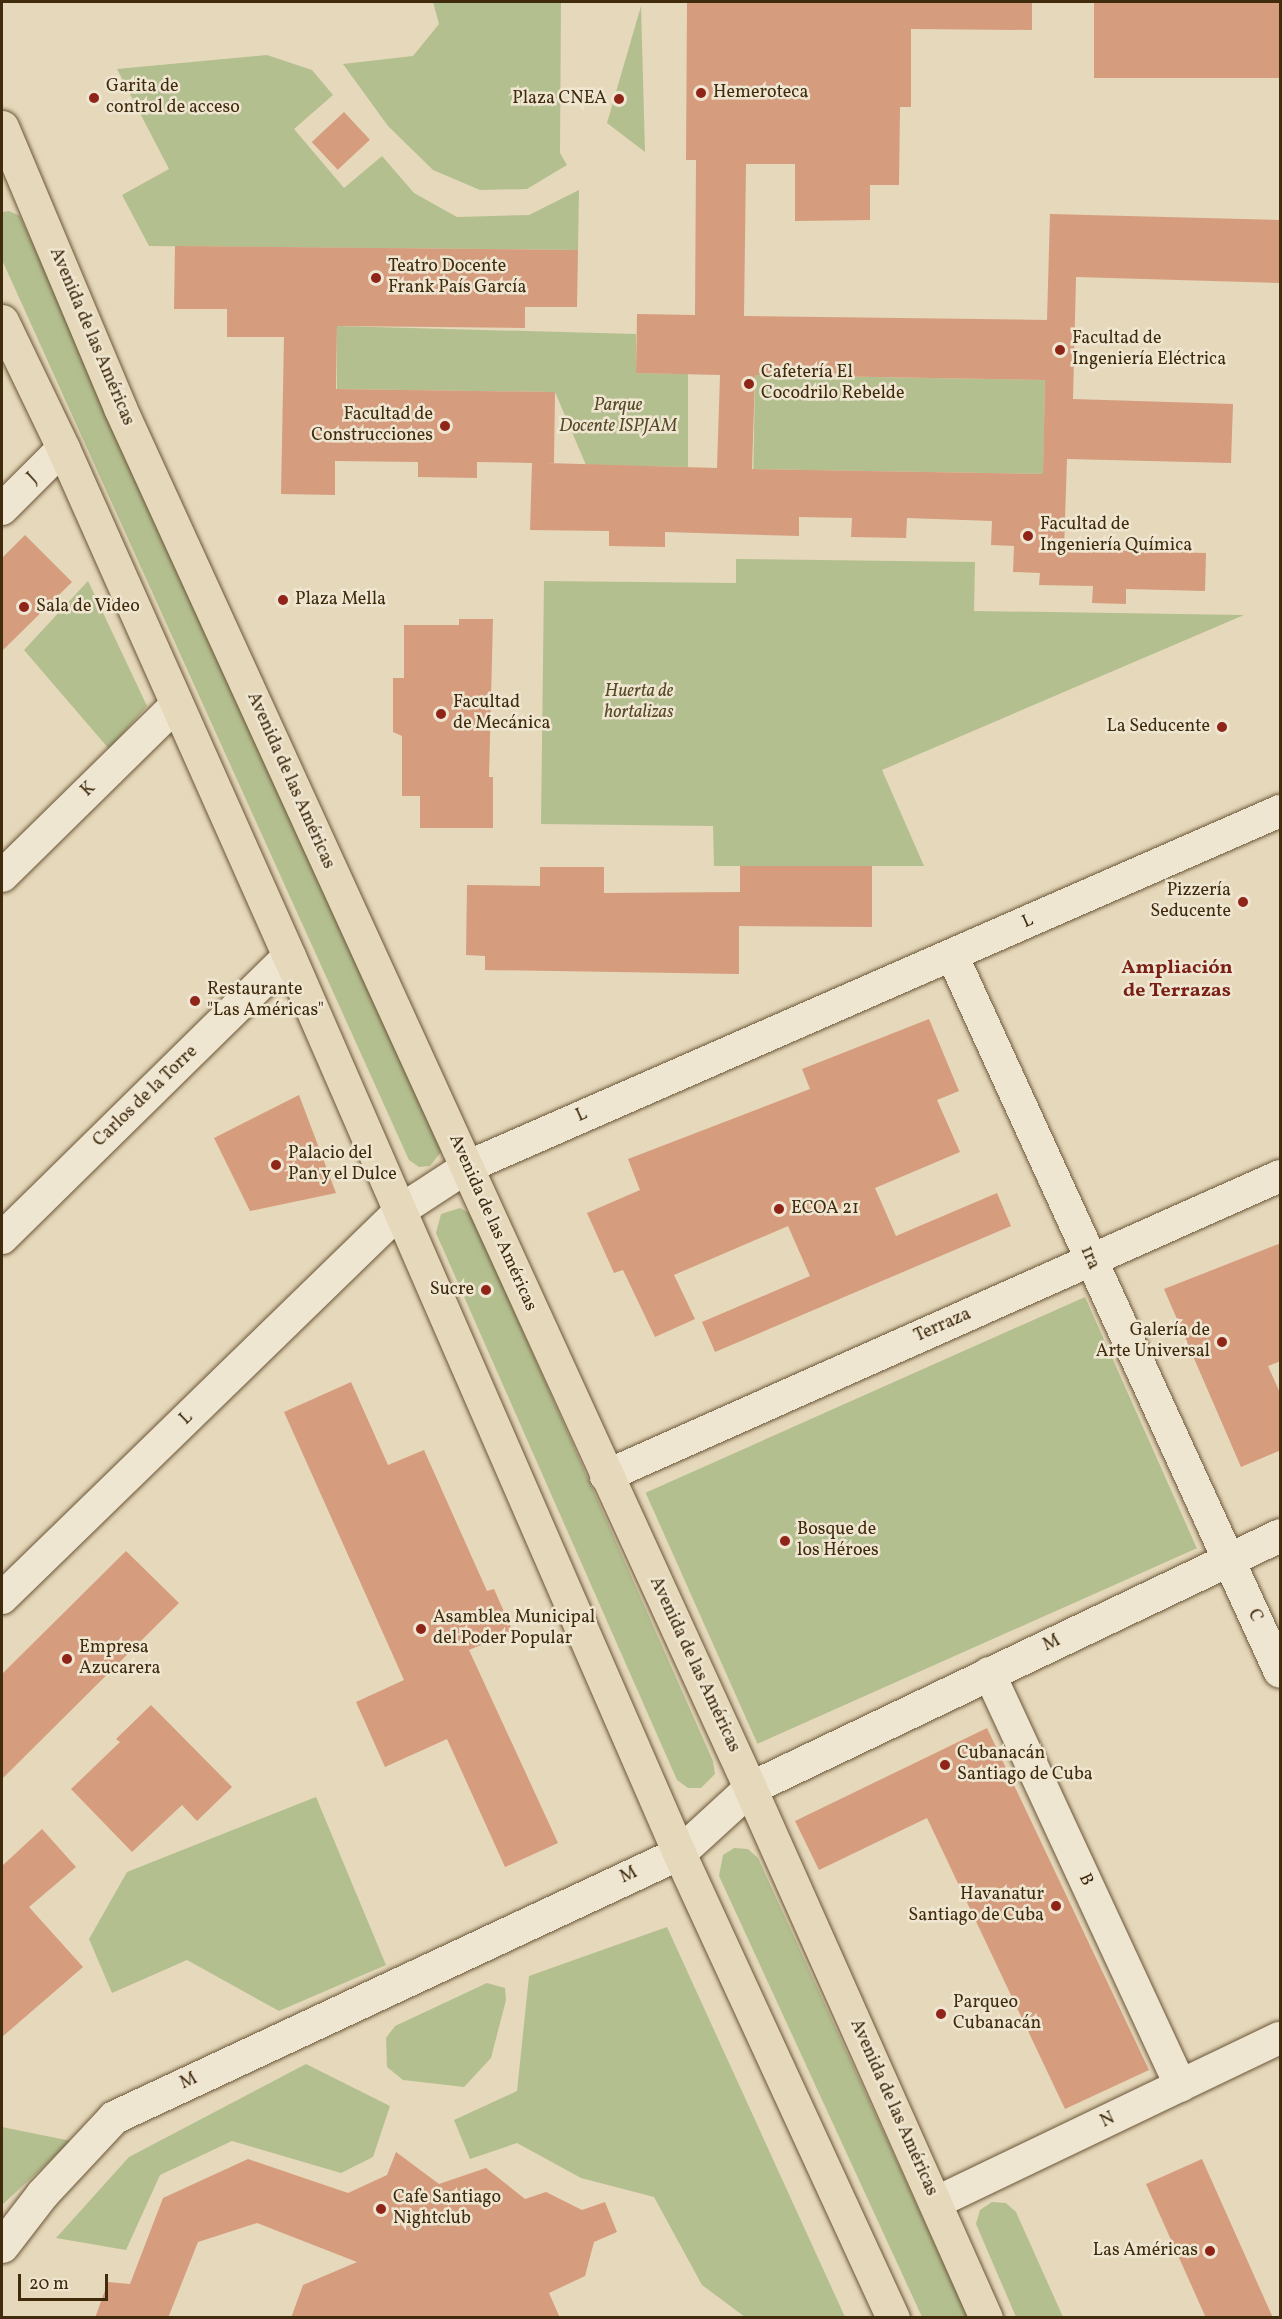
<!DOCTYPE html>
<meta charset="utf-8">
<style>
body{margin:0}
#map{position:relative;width:1282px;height:2319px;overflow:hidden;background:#e6d8ba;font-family:Vollkorn,serif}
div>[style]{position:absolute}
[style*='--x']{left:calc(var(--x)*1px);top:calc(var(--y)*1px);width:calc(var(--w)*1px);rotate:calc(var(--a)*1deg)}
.green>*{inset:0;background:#b4bf90;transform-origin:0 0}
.building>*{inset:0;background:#d69c7e;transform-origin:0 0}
.roads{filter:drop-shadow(0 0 2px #6a5638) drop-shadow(0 0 2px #6a5638)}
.street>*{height:32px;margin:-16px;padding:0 16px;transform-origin:16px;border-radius:16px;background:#efe6d2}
.secondary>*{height:33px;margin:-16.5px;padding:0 16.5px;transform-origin:16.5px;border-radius:16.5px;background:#efe6d2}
.primary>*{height:33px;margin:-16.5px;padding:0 16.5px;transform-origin:16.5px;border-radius:16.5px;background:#e6d8ba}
.dots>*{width:16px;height:16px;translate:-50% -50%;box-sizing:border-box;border:3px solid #efe6d2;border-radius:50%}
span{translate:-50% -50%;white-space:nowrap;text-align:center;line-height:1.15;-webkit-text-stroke:5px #efe6d2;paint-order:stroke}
.poi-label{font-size:18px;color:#402b0d}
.left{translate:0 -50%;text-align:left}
.right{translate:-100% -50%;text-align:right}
.street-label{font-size:18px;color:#402b0d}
.park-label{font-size:18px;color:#574927;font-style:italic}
.neighbourhood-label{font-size:20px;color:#7a1f14;font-weight:700}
.frame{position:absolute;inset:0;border:3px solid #402b0d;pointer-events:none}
.scale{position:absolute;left:18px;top:2274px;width:90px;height:27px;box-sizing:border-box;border:3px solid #402b0d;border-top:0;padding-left:8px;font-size:18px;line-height:21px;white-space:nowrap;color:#402b0d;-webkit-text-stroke:4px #efe6d2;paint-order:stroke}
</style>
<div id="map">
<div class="green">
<div style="clip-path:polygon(433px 2px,561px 2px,560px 153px,567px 165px,527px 189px,480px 190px,433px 170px,388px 126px,343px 64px,413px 56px,439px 24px)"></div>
<div style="clip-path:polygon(641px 6px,645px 152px,607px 123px)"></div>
<div style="clip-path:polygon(267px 55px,312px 70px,333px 95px,294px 129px,344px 188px,382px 156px,414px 193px,457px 217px,529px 215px,579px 190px,578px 250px,149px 246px,122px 195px,169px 169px,117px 69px)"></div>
<div style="clip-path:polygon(9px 211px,20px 216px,439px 1141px,441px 1152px,430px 1166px,419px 1167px,409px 1160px,2px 260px,2px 212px)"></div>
<div style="clip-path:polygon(337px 326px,636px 334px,636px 373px,688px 374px,688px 467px,586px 465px,555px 392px,337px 389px)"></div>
<div style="left:755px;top:375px;width:290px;height:94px;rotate:1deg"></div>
<div style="clip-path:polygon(736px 559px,975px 562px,974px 611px,1244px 615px,882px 770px,924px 866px,714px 866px,713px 826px,541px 824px,544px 581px,736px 583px)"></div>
<div style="clip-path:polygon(88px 581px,147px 706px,109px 749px,24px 650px)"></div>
<div style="clip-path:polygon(460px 1208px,471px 1214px,713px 1761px,715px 1774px,701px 1788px,688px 1788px,677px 1780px,436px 1233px,441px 1214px)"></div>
<div style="left:1085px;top:1297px;width:275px;height:481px;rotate:66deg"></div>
<div style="clip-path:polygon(316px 1797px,386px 1965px,279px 2011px,187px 1960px,112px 1993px,89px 1939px,127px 1872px)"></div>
<div style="clip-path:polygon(734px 1848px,748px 1849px,758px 1858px,968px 2317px,922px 2317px,719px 1876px,723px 1855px)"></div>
<div style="clip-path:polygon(667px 1927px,845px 2317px,745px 2317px,702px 2285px,654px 2197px,581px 2178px,517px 2143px,470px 2159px,454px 2120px,517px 2091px,529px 1976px)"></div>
<div style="clip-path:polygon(487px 1983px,505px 1988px,506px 2000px,491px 2058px,464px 2087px,403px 2080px,387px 2067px,386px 2038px,395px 2026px)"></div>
<div style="clip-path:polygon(306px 2064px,390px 2106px,373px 2157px,341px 2173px,232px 2141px,160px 2175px,126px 2250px,56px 2238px,129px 2157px)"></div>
<div style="clip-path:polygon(2px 2127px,71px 2141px,2px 2205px)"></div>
<div style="clip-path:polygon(992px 2202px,1006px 2203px,1016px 2212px,1063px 2317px,1016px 2317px,976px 2224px,980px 2210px)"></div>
</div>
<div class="building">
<div style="clip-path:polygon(evenodd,687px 2px,1032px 2px,1032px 30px,911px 29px,911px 107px,900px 107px,899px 185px,870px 185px,870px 220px,795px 221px,795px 164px,746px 164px,744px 316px,1047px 320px,1050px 214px,1281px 220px,1281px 283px,1076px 277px,1073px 399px,1233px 404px,1231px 463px,1067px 459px,1064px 549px,1206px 553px,1205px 591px,1126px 589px,1126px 604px,1092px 603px,1093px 586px,1039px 585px,1040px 573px,1013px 572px,1014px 546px,991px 545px,992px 521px,907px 518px,906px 538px,851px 537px,852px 518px,799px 517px,799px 536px,665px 532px,665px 547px,609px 546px,609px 531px,530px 530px,532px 463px,477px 462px,477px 478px,418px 477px,418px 462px,335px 461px,335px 495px,281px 494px,284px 337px,227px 337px,227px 309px,174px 309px,175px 246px,578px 250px,577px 307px,525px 307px,525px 328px,337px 326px,336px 389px,555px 392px,554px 463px,546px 463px,717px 468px,720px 375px,636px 373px,637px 314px,695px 315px,696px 160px,686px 160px,687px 2px,755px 375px,1045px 380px,1043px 474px,752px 469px,755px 375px)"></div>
<div style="left:1094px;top:2px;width:187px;height:76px"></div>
<div style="left:344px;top:112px;width:38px;height:44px;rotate:47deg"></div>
<div style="clip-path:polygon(25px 535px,72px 582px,2px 651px,2px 558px)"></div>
<div style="clip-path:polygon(459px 619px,493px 619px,489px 777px,493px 777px,493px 828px,420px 828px,420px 796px,402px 796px,402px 736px,393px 732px,393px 678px,404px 678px,404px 625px,459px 625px)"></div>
<div style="clip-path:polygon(740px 866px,872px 866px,872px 927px,739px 926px,739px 974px,485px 970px,485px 956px,466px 955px,467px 885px,540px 886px,540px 867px,604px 867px,604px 893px,740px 892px)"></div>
<div style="clip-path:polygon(929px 1019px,959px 1091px,937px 1100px,960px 1152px,875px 1188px,896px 1236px,997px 1193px,1011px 1226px,715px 1352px,702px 1322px,810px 1276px,788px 1226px,674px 1275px,695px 1319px,655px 1337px,623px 1270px,614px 1273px,587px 1213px,640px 1190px,628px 1159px,810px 1089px,802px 1069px)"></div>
<div style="clip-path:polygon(299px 1095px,336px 1193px,250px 1211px,214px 1138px)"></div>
<div style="clip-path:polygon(1281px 1243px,1281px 1361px,1268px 1366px,1281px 1395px,1281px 1450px,1241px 1467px,1164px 1289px)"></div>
<div style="clip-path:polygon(351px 1382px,388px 1465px,424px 1450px,487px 1591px,494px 1589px,513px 1632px,469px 1650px,558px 1843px,505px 1867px,447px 1739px,385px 1767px,356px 1702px,404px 1680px,284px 1412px)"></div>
<div style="clip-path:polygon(126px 1551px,179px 1603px,2px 1779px,2px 1674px)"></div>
<div style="clip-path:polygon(151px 1705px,232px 1787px,197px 1821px,182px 1805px,132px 1852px,71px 1789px,120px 1742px,116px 1739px)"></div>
<div style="clip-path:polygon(987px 1728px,1149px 2070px,1065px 2109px,927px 1818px,819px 1870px,795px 1821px)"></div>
<div style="clip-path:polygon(42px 1829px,76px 1867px,29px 1907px,83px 1967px,2px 2037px,2px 1866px)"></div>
<div style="clip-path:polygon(396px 2152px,439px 2184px,486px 2168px,525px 2199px,546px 2192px,582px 2210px,605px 2202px,617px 2232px,594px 2242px,585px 2276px,549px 2293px,560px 2318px,291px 2318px,303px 2285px,357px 2262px,257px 2223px,198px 2242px,168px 2318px,95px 2318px,108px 2282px,130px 2284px,163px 2198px,248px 2159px,348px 2193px,387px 2175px)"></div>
<div style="clip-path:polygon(1202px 2159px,1273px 2318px,1206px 2318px,1146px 2184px)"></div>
</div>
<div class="roads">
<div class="street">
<div style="--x:2;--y:509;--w:86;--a:-45"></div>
<div style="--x:2;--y:876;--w:245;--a:-44.5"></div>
<div style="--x:952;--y:955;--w:788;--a:65.42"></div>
<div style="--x:2;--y:1238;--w:402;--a:-44.5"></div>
<div style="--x:606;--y:1476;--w:738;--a:-23.99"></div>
<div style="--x:2;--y:1598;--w:557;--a:-44.2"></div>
<div style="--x:401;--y:1210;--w:79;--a:-33.1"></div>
<div style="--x:467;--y:1167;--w:888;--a:-23.65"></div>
<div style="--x:989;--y:1673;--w:455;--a:65.1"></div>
<div style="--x:935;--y:2203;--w:382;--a:-25.6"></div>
</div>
<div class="secondary">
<div style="--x:2;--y:2246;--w:66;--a:-52.4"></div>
<div style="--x:42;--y:2194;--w:105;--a:-46.9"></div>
<div style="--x:114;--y:2117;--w:624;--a:-25.04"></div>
<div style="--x:679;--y:1853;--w:96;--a:-42.5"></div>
<div style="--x:750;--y:1788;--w:587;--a:-25.52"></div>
</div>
<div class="primary">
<div style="--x:2;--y:127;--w:305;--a:67.2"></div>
<div style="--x:120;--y:408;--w:1517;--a:65.46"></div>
<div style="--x:750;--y:1788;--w:580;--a:66"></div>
<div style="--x:2;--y:321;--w:141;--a:64.3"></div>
<div style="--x:63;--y:448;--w:556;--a:66.02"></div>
<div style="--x:289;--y:956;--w:978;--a:66.5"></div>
<div style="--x:679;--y:1853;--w:512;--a:65.29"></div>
</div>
</div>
<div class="dots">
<div style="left:701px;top:93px;background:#8f2418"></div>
<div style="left:94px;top:98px;background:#8f2418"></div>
<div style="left:619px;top:99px;background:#8f2418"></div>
<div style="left:376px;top:278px;background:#8f2418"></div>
<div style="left:1060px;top:350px;background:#8f2418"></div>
<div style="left:749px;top:384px;background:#8f2418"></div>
<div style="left:445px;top:426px;background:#8f2418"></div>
<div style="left:1028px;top:536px;background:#8f2418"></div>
<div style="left:283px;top:600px;background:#8f2418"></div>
<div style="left:24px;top:607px;background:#8f2418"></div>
<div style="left:441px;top:714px;background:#8f2418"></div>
<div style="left:1222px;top:727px;background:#8f2418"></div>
<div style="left:1243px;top:902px;background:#8f2418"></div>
<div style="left:195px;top:1001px;background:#8f2418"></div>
<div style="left:276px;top:1165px;background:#8f2418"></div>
<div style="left:779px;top:1209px;background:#8f2418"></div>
<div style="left:486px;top:1290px;background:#8f2418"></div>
<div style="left:1222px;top:1342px;background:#8f2418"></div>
<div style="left:785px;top:1541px;background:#8f2418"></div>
<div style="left:421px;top:1629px;background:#8f2418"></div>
<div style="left:67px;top:1659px;background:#8f2418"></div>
<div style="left:945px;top:1765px;background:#8f2418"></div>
<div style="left:1056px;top:1906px;background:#8f2418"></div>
<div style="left:941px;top:2014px;background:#8f2418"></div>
<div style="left:381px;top:2209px;background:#8f2418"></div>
<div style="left:1210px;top:2251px;background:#8f2418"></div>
</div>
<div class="poi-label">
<span class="left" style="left:106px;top:98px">Garita de<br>control de acceso</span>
<span class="left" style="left:713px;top:93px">Hemeroteca</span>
<span class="right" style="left:607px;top:99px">Plaza CNEA</span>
<span class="left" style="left:388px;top:278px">Teatro Docente<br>Frank País García</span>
<span class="left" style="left:1072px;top:350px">Facultad de<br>Ingeniería Eléctrica</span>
<span class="left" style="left:761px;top:384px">Cafetería El<br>Cocodrilo Rebelde</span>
<span class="right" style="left:433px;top:426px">Facultad de<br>Construcciones</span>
<span class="left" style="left:1040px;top:536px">Facultad de<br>Ingeniería Química</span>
<span class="left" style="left:295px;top:600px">Plaza Mella</span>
<span class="left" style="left:36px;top:607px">Sala de Video</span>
<span class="left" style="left:453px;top:714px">Facultad<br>de Mecánica</span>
<span class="right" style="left:1210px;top:727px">La Seducente</span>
<span class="right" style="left:1231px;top:902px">Pizzería<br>Seducente</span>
<span class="left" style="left:207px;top:1001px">Restaurante<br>"Las Américas"</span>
<span class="left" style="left:288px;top:1165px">Palacio del<br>Pan y el Dulce</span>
<span class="left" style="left:791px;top:1209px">ECOA 21</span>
<span class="right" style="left:474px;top:1290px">Sucre</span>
<span class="right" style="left:1210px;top:1342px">Galería de<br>Arte Universal</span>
<span class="left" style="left:797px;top:1541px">Bosque de<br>los Héroes</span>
<span class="left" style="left:433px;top:1629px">Asamblea Municipal<br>del Poder Popular</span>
<span class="left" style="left:79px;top:1659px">Empresa<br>Azucarera</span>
<span class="left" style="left:957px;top:1765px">Cubanacán<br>Santiago de Cuba</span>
<span class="right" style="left:1044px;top:1906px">Havanatur<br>Santiago de Cuba</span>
<span class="left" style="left:953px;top:2014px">Parqueo<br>Cubanacán</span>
<span class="left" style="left:393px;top:2209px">Cafe Santiago<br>Nightclub</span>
<span class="right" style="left:1198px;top:2251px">Las Américas</span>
</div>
<div class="street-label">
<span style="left:91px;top:337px;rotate:67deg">Avenida de las Américas</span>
<span style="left:33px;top:479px;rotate:-43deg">J</span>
<span style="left:290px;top:781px;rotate:66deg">Avenida de las Américas</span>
<span style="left:89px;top:790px;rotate:-44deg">K</span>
<span style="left:1028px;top:922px;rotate:-24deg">L</span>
<span style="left:146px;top:1097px;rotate:-44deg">Carlos de la Torre</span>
<span style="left:582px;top:1116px;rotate:-24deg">L</span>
<span style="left:492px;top:1223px;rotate:66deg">Avenida de las Américas</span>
<span style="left:1089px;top:1258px;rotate:66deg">1ra</span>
<span style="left:943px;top:1326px;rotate:-24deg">Terraza</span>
<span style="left:187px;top:1419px;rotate:-44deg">L</span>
<span style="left:1254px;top:1616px;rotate:65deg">C</span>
<span style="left:1052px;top:1644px;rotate:-25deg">M</span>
<span style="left:694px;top:1665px;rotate:65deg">Avenida de las Américas</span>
<span style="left:629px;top:1876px;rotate:-25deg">M</span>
<span style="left:1085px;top:1880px;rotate:65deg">B</span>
<span style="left:189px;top:2082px;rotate:-25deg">M</span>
<span style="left:893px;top:2108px;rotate:66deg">Avenida de las Américas</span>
<span style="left:1108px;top:2121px;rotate:-26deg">N</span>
</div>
<div class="park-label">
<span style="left:618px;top:417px">Parque<br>Docente ISPJAM</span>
<span style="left:639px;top:703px">Huerta de<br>hortalizas</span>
</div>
<div class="neighbourhood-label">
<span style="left:1177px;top:980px">Ampliación<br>de Terrazas</span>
</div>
<div class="frame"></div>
<div class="scale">20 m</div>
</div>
